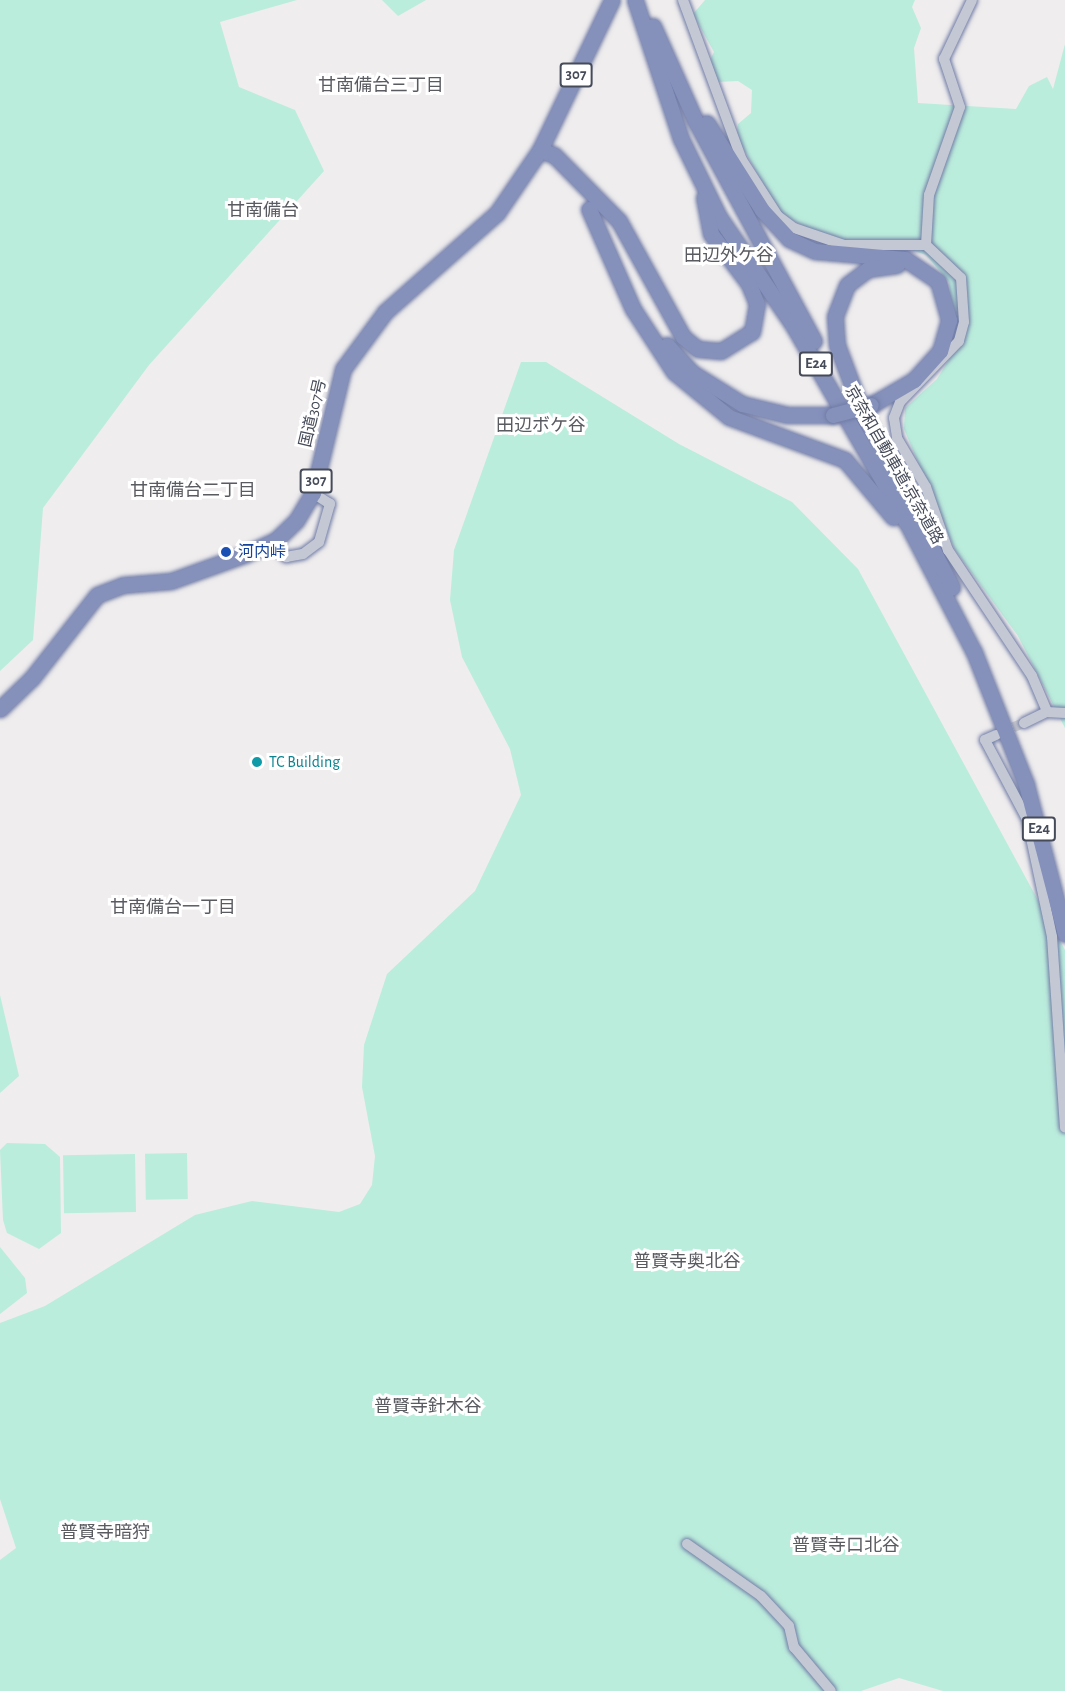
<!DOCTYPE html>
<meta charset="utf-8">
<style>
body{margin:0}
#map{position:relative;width:1065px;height:1691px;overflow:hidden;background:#efeded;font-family:"Alegreya Sans","Noto Sans JP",sans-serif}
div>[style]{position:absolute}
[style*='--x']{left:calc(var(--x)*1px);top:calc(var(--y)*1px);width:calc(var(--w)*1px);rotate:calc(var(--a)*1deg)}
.green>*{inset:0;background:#bbeddc;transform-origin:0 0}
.minor-tunnel>*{height:10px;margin-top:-5px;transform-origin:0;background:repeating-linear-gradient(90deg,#cdcdcf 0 10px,transparent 0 15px)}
.roads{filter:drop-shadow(0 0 2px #717ca6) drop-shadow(0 0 2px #717ca6)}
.minor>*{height:10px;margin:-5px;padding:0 5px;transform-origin:5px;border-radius:5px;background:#c3c8d4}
.highway>*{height:15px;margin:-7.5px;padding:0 7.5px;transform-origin:7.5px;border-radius:7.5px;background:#8591bb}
.bridges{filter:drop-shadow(0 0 2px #717ca6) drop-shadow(0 0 2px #717ca6)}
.highway-bridge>*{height:15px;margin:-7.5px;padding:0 7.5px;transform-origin:7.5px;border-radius:7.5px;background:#8591bb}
.dots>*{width:16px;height:16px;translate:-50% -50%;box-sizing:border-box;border:3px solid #fff;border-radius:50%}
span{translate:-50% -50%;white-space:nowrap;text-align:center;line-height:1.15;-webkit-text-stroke:6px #fff;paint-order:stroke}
.shield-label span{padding:2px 4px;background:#fff;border:2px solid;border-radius:4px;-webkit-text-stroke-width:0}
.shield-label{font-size:15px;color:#464b59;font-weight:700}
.street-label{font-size:16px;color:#464b59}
.transit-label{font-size:16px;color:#164399}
.left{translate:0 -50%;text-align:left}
.culture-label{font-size:16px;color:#0d838f}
.neighbourhood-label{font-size:18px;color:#5a5b61}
</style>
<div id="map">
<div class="green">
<div style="clip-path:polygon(0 0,297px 0,220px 22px,239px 87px,295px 110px,324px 171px,149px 365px,43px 508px,33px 640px,0 671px)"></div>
<div style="clip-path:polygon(382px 0,426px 0,398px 16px)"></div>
<div style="clip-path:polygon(705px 0,915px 0,912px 7px,921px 28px,914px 48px,918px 103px,1016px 109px,1029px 86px,1047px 77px,1053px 89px,1065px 44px,1065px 728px,1018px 636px,955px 550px,904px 429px,905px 408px,937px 379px,956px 348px,949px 282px,926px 255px,895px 244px,833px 240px,781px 215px,736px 136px,738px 124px,751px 113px,752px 90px,738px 81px,717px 82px,708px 64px,714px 52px,693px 14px)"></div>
<div style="clip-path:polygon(521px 362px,546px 362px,679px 444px,792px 502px,858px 569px,1065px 950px,1065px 1691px,943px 1691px,899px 1678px,861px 1691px,0 1691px,0 1560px,16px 1548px,0 1499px,0 1323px,45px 1306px,195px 1215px,252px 1201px,339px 1212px,360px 1204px,372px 1185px,375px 1156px,362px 1087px,364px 1045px,387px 974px,475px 891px,521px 795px,510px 749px,462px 657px,450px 600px,454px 550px)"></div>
<div style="clip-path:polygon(0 995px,19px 1076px,0 1093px)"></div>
<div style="clip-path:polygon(7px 1143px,45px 1144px,60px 1157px,61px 1233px,39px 1249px,7px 1233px,3px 1220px,0 1150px)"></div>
<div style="left:187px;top:1153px;width:46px;height:42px;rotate:89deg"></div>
<div style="left:135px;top:1154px;width:58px;height:72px;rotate:89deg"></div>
<div style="clip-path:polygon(0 1247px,25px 1278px,27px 1293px,0 1314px)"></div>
</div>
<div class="minor-tunnel">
<div style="--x:999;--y:733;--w:27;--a:-22"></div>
</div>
<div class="roads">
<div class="minor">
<div style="--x:683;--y:0;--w:171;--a:69.8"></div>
<div style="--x:742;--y:160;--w:67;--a:57.3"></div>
<div style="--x:778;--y:216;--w:20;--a:37"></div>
<div style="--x:794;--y:228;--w:53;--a:18.8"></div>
<div style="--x:844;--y:245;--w:82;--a:0"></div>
<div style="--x:926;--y:245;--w:48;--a:43.3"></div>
<div style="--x:961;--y:278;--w:44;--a:86.1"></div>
<div style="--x:964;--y:322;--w:20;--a:105"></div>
<div style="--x:959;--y:341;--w:85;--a:134"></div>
<div style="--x:900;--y:402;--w:17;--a:111"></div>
<div style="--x:894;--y:418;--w:20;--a:81"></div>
<div style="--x:897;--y:438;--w:57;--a:59.4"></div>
<div style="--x:926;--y:487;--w:67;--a:70.8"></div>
<div style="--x:948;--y:550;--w:151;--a:56.3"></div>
<div style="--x:1032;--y:676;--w:39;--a:67"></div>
<div style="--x:926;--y:245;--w:50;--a:-86.6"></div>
<div style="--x:929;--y:195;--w:93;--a:-70.6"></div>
<div style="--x:960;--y:107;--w:51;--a:-108.4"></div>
<div style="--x:944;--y:59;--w:65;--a:-64.6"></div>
<div style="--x:271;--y:543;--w:21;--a:43"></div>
<div style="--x:286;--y:557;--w:17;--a:-10"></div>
<div style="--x:303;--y:554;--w:20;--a:-37"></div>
<div style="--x:319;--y:542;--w:40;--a:-74"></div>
<div style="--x:330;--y:504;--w:20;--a:-147"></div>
<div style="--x:1024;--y:723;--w:25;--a:-26"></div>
<div style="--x:1047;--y:712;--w:18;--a:3"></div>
<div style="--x:996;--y:735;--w:12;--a:156"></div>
<div style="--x:985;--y:740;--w:89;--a:62"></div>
<div style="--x:1027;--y:819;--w:121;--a:78"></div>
<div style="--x:1052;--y:937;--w:191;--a:86.1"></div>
<div style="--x:687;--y:1544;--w:90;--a:35.1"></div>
<div style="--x:761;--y:1596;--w:41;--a:47"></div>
<div style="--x:789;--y:1626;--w:22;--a:77"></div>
<div style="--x:794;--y:1647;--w:57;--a:49.9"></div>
</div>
<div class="highway">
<div style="--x:635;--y:0;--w:146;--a:71.7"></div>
<div style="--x:681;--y:139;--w:87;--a:64"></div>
<div style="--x:719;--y:217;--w:131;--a:55.6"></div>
<div style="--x:793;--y:325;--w:228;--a:60.1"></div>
<div style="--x:907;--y:523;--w:145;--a:62.6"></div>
<div style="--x:974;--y:652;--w:142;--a:68.5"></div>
<div style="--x:1026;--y:784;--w:155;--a:75.4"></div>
<div style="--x:653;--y:26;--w:103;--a:65.9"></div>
<div style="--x:695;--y:120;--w:251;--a:61.7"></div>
<div style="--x:707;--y:123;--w:103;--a:57.7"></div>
<div style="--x:762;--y:210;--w:40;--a:47"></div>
<div style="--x:789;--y:239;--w:29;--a:25"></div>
<div style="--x:815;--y:251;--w:90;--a:5.1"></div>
<div style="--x:905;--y:259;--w:40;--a:34"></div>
<div style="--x:938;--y:281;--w:41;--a:74.2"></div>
<div style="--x:949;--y:320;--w:32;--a:106"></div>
<div style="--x:940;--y:351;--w:39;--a:132"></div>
<div style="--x:914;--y:380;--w:50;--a:149.8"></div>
<div style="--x:540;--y:150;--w:15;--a:20"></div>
<div style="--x:554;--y:155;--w:93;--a:45.4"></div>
<div style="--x:619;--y:221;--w:132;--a:61.1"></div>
<div style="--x:683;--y:337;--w:19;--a:39"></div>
<div style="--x:698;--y:349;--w:23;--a:5"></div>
<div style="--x:721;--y:351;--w:36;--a:-32"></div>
<div style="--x:752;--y:332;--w:28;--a:-80"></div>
<div style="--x:757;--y:304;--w:22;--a:-112"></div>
<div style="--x:749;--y:284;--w:63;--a:-127.2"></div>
<div style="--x:711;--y:234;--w:37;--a:-101"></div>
<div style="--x:589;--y:209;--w:109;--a:66.3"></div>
<div style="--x:633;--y:309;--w:75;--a:56.9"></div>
<div style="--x:674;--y:372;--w:71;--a:39.3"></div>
<div style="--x:729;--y:417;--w:124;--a:20.3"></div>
<div style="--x:845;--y:460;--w:75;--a:49.9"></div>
<div style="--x:897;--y:265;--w:29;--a:172"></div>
<div style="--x:868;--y:269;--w:26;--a:143"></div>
<div style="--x:847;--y:285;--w:34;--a:111"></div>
<div style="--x:835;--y:317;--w:28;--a:86"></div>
<div style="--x:837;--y:345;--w:74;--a:69.4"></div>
<div style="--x:863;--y:414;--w:195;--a:62.8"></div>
<div style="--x:667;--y:345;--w:36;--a:48"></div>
<div style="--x:691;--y:372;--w:60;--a:32.1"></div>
<div style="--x:742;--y:404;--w:46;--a:13.7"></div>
<div style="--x:787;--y:415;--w:46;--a:0"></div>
<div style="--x:0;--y:709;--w:45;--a:-44.1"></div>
<div style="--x:32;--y:678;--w:105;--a:-51.9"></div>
<div style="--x:97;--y:595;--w:28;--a:-21"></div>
<div style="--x:123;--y:585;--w:48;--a:-4.8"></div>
<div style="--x:171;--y:581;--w:80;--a:-19.8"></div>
<div style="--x:246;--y:554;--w:33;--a:-25"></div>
<div style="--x:276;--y:540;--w:28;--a:-44"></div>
<div style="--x:296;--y:521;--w:33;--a:-59"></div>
<div style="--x:313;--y:493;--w:128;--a:-76.4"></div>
<div style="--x:343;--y:369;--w:71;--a:-53.6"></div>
<div style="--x:385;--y:312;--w:149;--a:-41.5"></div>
<div style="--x:497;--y:213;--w:76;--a:-55.7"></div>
<div style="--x:540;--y:150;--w:166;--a:-64.4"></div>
</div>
</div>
<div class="bridges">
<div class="highway-bridge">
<div style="--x:833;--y:415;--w:39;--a:-15"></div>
</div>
</div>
<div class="dots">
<div style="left:226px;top:552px;background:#1a4fb4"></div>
<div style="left:257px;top:762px;background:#0f9aa8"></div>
</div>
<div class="shield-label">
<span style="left:576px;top:75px">307</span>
<span style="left:816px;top:364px">E24</span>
<span style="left:316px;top:481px">307</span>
<span style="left:1039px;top:829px">E24</span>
</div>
<div class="street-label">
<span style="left:313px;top:413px;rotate:-77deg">国道307号</span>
<span style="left:894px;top:465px;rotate:60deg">京奈和自動車道;京奈道路</span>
</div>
<div class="transit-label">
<span class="left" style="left:238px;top:552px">河内峠</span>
</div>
<div class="culture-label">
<span class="left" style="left:269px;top:762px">TC Building</span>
</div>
<div class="neighbourhood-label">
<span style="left:381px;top:86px">甘南備台三丁目</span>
<span style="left:263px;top:211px">甘南備台</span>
<span style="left:729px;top:256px">田辺外ケ谷</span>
<span style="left:541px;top:426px">田辺ボケ谷</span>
<span style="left:193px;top:491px">甘南備台二丁目</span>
<span style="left:173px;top:908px">甘南備台一丁目</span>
<span style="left:687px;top:1262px">普賢寺奥北谷</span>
<span style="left:428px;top:1407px">普賢寺針木谷</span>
<span style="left:105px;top:1533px">普賢寺暗狩</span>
<span style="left:846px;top:1546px">普賢寺口北谷</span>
</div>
</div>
